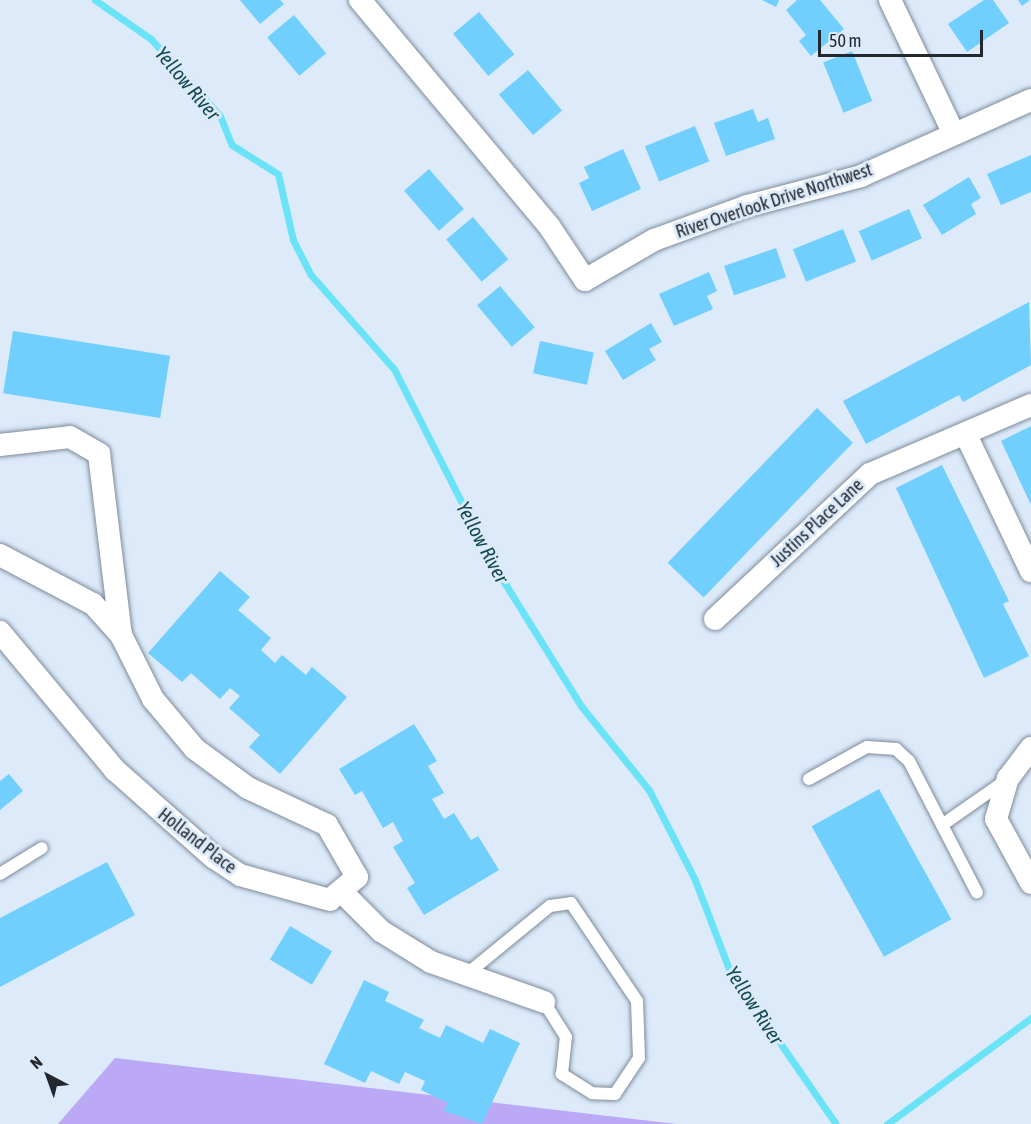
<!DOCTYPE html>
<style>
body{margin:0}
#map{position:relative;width:1031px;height:1124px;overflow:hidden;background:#dceafa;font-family:"Asap Condensed",sans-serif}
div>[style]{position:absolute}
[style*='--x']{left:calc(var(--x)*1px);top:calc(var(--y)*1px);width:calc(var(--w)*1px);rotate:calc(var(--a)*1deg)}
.forest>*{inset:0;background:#bca9f6}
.stream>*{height:7px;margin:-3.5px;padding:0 3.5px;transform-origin:3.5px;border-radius:3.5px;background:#6be3f7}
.building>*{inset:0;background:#70cffc;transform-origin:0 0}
.roads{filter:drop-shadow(0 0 2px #7e8b99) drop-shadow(0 0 2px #7e8b99)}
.lane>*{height:12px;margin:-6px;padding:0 6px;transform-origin:6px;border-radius:6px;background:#fff}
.street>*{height:22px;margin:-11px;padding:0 11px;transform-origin:11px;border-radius:11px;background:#fff}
span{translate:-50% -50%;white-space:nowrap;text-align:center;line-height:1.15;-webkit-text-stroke:6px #dceafa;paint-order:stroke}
.street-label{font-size:18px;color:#23282e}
.water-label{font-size:20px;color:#144a52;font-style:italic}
.north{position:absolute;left:18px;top:1046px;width:60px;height:60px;-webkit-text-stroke:4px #dceafa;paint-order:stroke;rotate:319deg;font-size:16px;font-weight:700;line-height:24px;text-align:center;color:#23282e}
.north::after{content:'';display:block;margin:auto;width:21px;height:27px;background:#23282e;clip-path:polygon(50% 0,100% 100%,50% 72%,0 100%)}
.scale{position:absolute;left:818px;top:30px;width:165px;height:27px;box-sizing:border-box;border:3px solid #23282e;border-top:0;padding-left:8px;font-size:18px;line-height:21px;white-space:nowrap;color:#23282e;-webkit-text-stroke:4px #dceafa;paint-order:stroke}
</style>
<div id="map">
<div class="forest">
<div style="clip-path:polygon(115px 1058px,676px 1124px,58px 1124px)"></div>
</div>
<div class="stream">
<div style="--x:95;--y:0;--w:68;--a:34.9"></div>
<div style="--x:151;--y:39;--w:103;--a:48.1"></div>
<div style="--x:220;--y:116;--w:31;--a:68"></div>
<div style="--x:232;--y:145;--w:54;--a:32.2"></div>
<div style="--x:278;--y:174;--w:68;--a:77.2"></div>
<div style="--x:293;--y:240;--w:39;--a:63"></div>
<div style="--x:311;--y:275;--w:125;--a:48.6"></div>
<div style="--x:394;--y:369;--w:221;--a:63.1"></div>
<div style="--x:494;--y:566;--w:165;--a:58.1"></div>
<div style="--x:581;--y:706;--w:108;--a:51"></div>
<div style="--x:649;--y:790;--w:101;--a:62.9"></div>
<div style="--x:695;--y:880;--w:95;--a:69.1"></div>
<div style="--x:729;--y:969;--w:188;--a:55.4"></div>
<div style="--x:887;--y:1124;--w:179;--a:-36.4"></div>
</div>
<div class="building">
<div style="clip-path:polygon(240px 0,280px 0,284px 4px,260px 24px)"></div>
<div style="clip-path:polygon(762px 0,779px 0,776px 7px)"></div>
<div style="clip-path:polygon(797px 0,820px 0,844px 29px,811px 56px,799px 41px,806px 35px,786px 10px)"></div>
<div style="clip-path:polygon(984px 0,993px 0,1009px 23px,967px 52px,948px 24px)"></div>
<div style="clip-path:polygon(1018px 0,1030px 0,1022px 6px)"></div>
<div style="left:479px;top:12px;width:55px;height:34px;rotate:50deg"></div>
<div style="left:294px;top:15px;width:50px;height:35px;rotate:50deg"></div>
<div style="left:852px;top:51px;width:54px;height:31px;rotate:68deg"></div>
<div style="left:528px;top:70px;width:53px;height:38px;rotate:50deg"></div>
<div style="clip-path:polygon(753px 109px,758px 122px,768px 118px,775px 139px,726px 156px,714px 123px)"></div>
<div style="left:695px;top:126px;width:38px;height:54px;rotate:68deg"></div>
<div style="clip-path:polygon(623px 149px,641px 189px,592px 211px,579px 183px,589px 178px,584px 167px)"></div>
<div style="clip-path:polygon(1031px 155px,1031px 192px,1001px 205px,987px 174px)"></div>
<div style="left:429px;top:169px;width:53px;height:33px;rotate:49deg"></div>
<div style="clip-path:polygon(969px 177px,981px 198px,971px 204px,976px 214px,942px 235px,923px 205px)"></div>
<div style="left:909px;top:209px;width:32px;height:55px;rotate:66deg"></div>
<div style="left:473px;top:217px;width:55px;height:35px;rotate:50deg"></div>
<div style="left:843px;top:229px;width:35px;height:54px;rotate:68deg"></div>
<div style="left:776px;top:248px;width:31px;height:55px;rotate:71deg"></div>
<div style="clip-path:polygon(709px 272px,717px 291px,707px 296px,713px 309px,674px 326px,659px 294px)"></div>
<div style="left:500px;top:286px;width:54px;height:30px;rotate:50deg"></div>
<div style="clip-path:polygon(1029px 302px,1031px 365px,963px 402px,959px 395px,866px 444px,843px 401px)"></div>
<div style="clip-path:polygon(651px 323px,662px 342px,649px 349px,656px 360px,623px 380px,605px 351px)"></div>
<div style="left:13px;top:331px;width:159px;height:63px;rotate:9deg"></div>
<div style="left:540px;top:341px;width:55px;height:33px;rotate:12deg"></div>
<div style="left:817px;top:408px;width:50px;height:215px;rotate:44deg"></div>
<div style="clip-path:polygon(1031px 426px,1031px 505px,1001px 441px)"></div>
<div style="clip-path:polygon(942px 465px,1009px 601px,1003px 604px,1029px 656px,984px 678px,896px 488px)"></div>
<div style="clip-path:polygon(220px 571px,250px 597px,238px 610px,271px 638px,261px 650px,275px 663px,282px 655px,306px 675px,312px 667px,347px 697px,280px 774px,249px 747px,260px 735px,229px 708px,240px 696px,230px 688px,220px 699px,191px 673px,182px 682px,148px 653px)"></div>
<div style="clip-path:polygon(414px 724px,437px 761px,428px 766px,444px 793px,432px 799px,444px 819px,454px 813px,471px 840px,478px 836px,499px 870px,424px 915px,407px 888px,415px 883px,393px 847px,403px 841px,393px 822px,383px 828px,362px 791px,355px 795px,339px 769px)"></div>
<div style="clip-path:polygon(9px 774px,23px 791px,0 810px,0 781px)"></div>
<div style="left:879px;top:789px;width:149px;height:77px;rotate:61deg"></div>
<div style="clip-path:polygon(107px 862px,135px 915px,0 987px,0 918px)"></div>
<div style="left:290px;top:926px;width:49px;height:39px;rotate:31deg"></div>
<div style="clip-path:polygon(364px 980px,389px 992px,385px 1001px,424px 1020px,419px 1028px,440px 1038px,446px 1025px,483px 1043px,490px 1029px,520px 1043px,482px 1124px,444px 1111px,448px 1103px,421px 1090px,425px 1081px,405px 1072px,399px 1084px,371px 1071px,365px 1083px,324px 1064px)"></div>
</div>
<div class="roads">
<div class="lane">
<div style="--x:809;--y:779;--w:66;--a:-28.9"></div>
<div style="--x:867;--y:747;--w:29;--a:4"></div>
<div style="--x:896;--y:749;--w:18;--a:43"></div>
<div style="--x:909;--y:761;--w:148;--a:62.7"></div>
<div style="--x:942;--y:825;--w:77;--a:-34.9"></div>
<div style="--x:0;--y:874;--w:49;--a:-31.8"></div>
<div style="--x:467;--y:974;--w:107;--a:-39.3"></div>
<div style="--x:550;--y:906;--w:21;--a:-8"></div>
<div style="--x:571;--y:903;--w:118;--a:56"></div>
<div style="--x:637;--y:1001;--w:57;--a:88"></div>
<div style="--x:639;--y:1058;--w:43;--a:123.7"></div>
<div style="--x:615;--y:1094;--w:23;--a:-178"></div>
<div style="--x:592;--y:1093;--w:36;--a:-148"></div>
<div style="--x:562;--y:1074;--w:37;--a:-84"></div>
<div style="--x:566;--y:1037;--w:41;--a:-122.2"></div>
</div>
<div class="street">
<div style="--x:360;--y:0;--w:295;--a:50.1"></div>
<div style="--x:549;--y:226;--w:65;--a:56.3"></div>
<div style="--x:585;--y:280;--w:80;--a:-30.1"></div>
<div style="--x:654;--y:240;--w:99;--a:-20.1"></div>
<div style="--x:747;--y:206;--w:118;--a:-14.7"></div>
<div style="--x:861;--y:176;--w:186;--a:-24.1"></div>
<div style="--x:890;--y:0;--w:148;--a:64.5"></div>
<div style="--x:966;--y:435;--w:151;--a:64.5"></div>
<div style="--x:0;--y:445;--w:70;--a:-6.5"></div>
<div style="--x:70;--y:437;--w:34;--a:30"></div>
<div style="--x:99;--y:454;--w:182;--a:83.1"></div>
<div style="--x:0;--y:555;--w:105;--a:27.8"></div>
<div style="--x:93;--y:604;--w:42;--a:47.9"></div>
<div style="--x:121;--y:635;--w:72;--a:63.4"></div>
<div style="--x:153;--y:699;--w:65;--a:50"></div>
<div style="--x:195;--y:749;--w:66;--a:36.3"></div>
<div style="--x:248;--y:788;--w:87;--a:25.1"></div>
<div style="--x:327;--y:825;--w:60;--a:60"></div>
<div style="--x:357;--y:877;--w:35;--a:140"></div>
<div style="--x:330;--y:900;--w:93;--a:-164.5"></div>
<div style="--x:240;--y:875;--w:32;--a:-146"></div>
<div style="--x:213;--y:857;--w:131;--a:-138.4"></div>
<div style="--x:115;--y:770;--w:180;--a:-129.8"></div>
<div style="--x:715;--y:619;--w:212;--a:-43.1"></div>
<div style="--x:870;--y:474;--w:175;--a:-23.2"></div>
<div style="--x:1031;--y:748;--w:38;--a:127"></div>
<div style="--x:1008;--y:778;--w:43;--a:106.3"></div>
<div style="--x:996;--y:819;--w:73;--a:61.3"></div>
<div style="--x:341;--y:891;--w:57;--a:45"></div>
<div style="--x:381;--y:931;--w:59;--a:31.8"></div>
<div style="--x:431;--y:962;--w:120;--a:19.5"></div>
</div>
</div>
<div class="street-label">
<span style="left:774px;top:201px;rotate:-18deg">River Overlook Drive Northwest</span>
<span style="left:817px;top:523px;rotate:-43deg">Justins Place Lane</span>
<span style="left:197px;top:841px;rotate:38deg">Holland Place</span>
</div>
<div class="water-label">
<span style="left:188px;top:83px;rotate:50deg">Yellow River</span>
<span style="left:483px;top:542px;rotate:62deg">Yellow River</span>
<span style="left:755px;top:1005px;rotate:57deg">Yellow River</span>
</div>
<div class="north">N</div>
<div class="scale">50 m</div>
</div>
